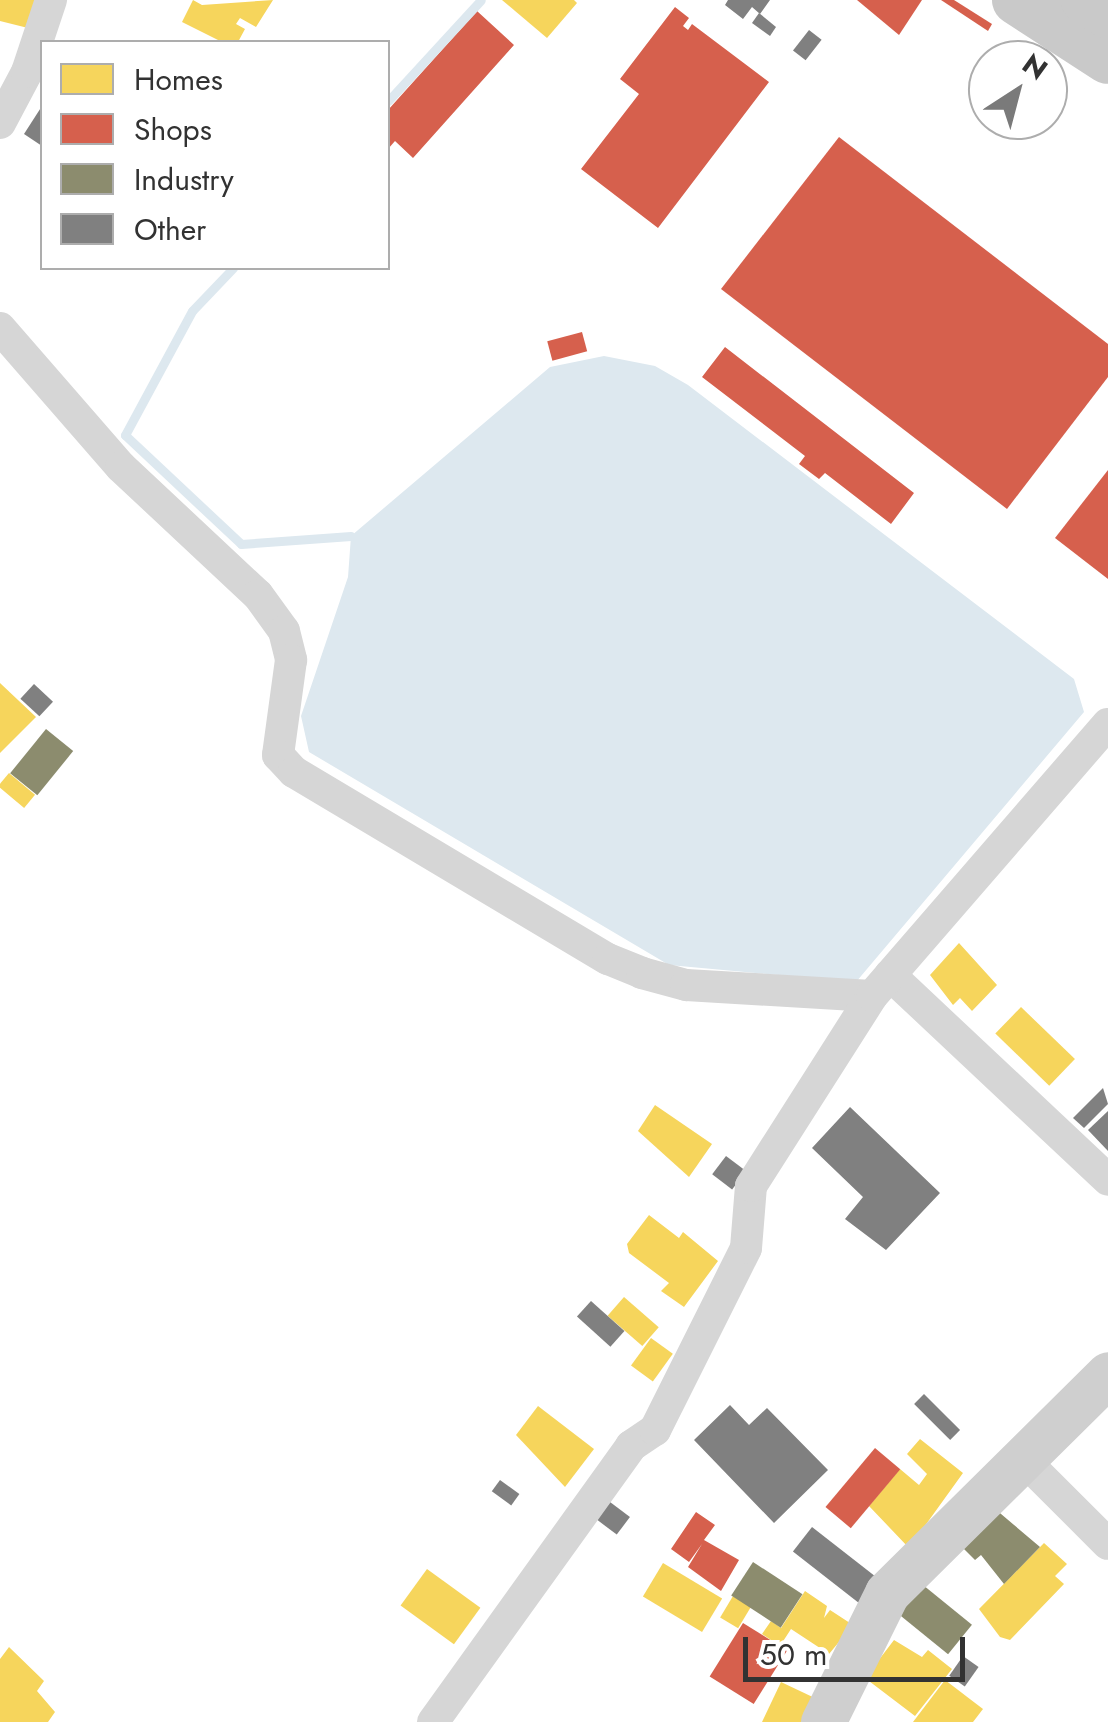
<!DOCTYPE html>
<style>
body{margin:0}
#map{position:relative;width:1108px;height:1722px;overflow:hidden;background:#fff;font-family:Jost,sans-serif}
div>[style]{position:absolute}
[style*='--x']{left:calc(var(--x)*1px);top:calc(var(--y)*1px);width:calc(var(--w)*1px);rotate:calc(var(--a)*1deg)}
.water>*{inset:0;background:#dde8ef}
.homes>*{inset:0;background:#f6d55c;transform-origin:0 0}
.shops>*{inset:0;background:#d6604d;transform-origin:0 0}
.industry>*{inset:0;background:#8c8c6e;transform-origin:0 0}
.stream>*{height:9px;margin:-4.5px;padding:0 4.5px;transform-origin:4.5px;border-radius:4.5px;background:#dde8ef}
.building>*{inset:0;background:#808080;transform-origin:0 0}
.street>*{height:32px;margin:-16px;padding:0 16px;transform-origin:16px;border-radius:16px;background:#d6d6d6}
.secondary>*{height:45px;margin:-22.5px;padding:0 22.5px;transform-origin:22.5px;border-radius:22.5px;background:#cfcfcf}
.primary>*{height:50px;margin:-25px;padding:0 25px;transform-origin:25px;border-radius:25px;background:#c9c9c9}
span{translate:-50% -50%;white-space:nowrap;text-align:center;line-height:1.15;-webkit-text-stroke:10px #fff;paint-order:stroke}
.legend{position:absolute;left:40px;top:40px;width:350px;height:230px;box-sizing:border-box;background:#fff;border:2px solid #adadad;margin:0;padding:12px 18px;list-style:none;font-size:30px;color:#323232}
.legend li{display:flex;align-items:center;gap:20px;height:50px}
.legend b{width:50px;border:2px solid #adadad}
.north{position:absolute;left:968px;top:40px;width:100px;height:100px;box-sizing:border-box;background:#fff;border:2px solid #adadad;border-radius:50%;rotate:36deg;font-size:28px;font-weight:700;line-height:40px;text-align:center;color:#323232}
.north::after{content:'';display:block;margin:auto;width:35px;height:45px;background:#7a7a7a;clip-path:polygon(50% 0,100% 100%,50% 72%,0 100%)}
.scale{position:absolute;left:743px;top:1637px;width:222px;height:45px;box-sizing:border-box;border:5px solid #323232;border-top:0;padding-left:12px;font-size:30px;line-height:35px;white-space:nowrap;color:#323232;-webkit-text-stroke:8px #fff;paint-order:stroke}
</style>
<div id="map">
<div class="water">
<div style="clip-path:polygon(604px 356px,655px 366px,688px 385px,1074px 679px,1084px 712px,856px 982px,669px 965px,309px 752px,301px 716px,348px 577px,351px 536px,550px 367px)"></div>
</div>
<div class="homes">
<div style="clip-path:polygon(0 0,37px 0,32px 29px,0 21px)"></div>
<div style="clip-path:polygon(193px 0,202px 5px,273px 0,256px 27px,240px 18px,236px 24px,245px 29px,238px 42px,222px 42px,182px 22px)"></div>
<div style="clip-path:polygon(502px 0,574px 0,577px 3px,547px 38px)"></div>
<div style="clip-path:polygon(0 683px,36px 717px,0 753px)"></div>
<div style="left:9px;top:773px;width:34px;height:17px;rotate:40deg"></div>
<div style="clip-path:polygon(959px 943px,997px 985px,972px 1011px,960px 998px,953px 1005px,930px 975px)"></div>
<div style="left:1021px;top:1007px;width:75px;height:37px;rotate:44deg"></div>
<div style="clip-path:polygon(655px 1105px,712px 1144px,689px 1177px,638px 1131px)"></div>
<div style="clip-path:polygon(649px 1215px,679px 1238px,683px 1232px,718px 1261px,684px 1307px,661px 1291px,669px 1283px,629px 1253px,627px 1244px)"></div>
<div style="left:624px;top:1297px;width:46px;height:25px;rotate:41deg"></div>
<div style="left:651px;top:1338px;width:27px;height:34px;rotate:36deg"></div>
<div style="clip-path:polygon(538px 1406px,594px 1449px,565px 1487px,516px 1435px)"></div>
<div style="clip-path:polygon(920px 1439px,963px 1473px,909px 1548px,869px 1506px,900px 1469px,919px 1485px,927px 1474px,907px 1454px)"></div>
<div style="clip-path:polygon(1044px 1543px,1067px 1564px,1055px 1576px,1064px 1584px,1010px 1640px,1000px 1637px,979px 1609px)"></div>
<div style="left:663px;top:1563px;width:69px;height:39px;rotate:31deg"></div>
<div style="left:427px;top:1569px;width:66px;height:45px;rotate:36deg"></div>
<div style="clip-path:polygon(805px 1591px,827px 1606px,824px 1618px,830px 1610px,853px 1625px,829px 1654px,791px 1629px,780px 1646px,762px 1634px,771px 1621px,781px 1628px)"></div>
<div style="left:733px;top:1596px;width:21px;height:25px;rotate:31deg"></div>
<div style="clip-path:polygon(894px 1640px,922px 1657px,928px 1650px,952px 1669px,915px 1716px,865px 1678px)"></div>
<div style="clip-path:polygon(9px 1647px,44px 1681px,37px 1691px,55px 1712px,48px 1722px,0 1722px,0 1659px)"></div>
<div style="clip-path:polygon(945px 1680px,983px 1709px,973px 1722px,913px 1722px)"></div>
<div style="clip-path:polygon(781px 1682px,819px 1700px,809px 1722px,762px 1722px)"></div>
</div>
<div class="shops">
<div style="clip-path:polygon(857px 0,922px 0,899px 35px)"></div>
<div style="clip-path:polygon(941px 0,954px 0,992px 24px,988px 31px)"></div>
<div style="clip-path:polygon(675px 7px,689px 18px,683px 26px,688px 30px,692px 24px,769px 82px,658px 228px,581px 169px,639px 94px,620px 79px)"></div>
<div style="clip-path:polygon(477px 11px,514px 45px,413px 158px,395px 141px,388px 149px,388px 110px)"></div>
<div style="clip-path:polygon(839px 137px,1108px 344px,1108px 377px,1007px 509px,721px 289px)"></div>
<div style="left:582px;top:332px;width:20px;height:36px;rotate:75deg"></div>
<div style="clip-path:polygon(725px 347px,914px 493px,891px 524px,825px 473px,819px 479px,799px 464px,805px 456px,702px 377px)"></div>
<div style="clip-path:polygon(1108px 470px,1108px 579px,1055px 538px)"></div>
<div style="left:875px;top:1448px;width:33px;height:77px;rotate:40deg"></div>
<div style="clip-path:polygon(696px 1512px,715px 1525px,704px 1540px,739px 1560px,721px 1591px,688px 1567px,702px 1544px,689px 1562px,671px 1549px)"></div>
<div style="left:743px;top:1623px;width:52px;height:63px;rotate:32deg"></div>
</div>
<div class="industry">
<div style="left:46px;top:729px;width:35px;height:57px;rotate:39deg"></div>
<div style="clip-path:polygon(994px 1508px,1040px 1547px,1004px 1584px,981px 1555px,975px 1560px,959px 1544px)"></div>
<div style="left:753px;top:1562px;width:59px;height:40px;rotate:33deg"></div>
<div style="left:923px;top:1585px;width:63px;height:38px;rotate:39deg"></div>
</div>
<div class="stream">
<div style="--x:388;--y:101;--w:137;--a:-47.4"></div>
<div style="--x:233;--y:268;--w:59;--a:133.6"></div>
<div style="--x:192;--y:311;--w:141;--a:118.4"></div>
<div style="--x:125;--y:435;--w:159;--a:43.2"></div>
<div style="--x:241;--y:544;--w:110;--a:-4.2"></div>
</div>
<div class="building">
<div style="clip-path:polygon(728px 0,770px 0,760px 14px,752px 7px,743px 19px,725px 5px)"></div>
<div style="clip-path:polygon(759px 13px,776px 27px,770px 36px,752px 23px)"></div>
<div style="left:809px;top:30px;width:16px;height:26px;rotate:38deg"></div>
<div style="clip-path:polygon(42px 106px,42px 146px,24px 134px)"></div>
<div style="left:34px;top:684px;width:26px;height:20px;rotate:43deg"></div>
<div style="clip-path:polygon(1103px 1088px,1108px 1104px,1084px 1128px,1073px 1118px)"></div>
<div style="clip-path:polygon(850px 1107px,940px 1193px,886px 1250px,845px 1219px,863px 1197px,812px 1148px)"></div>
<div style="clip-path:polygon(1108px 1111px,1108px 1151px,1088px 1130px)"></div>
<div style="left:726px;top:1156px;width:25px;height:23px;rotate:37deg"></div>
<div style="left:591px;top:1301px;width:45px;height:21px;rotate:42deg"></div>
<div style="left:924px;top:1394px;width:51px;height:14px;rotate:45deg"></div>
<div style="clip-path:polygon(730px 1405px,749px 1425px,767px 1408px,828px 1470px,774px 1523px,694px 1440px)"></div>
<div style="left:500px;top:1480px;width:24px;height:14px;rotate:36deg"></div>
<div style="left:610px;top:1502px;width:25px;height:22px;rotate:37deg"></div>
<div style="left:812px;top:1527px;width:87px;height:31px;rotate:38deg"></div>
<div style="left:963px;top:1656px;width:19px;height:24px;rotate:35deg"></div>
</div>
<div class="street">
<div style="--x:0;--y:123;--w:58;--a:-62.1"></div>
<div style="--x:27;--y:72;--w:76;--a:-71.6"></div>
<div style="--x:0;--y:328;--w:184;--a:49"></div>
<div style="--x:121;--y:467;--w:187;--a:43.1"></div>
<div style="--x:258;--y:595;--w:44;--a:54.2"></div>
<div style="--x:284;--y:631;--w:30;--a:76"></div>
<div style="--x:291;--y:660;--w:96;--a:97.8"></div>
<div style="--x:278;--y:755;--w:23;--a:47"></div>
<div style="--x:294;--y:772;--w:365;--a:30.8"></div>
<div style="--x:608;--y:959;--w:37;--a:22"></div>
<div style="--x:642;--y:973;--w:46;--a:15.3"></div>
<div style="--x:686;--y:985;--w:186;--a:3.4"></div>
<div style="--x:890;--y:975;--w:299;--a:43.2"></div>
<div style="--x:1023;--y:1459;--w:120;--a:45"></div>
<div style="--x:433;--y:1722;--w:340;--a:-54.3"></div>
<div style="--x:631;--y:1446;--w:29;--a:-34"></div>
<div style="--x:655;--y:1430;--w:203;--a:-63.4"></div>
<div style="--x:746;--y:1248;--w:62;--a:-85.4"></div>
<div style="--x:751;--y:1186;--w:225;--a:-57.5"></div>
<div style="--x:872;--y:996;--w:360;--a:-49.1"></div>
</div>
<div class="secondary">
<div style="--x:823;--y:1722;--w:144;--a:-63.6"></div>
<div style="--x:887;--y:1593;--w:311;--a:-44.7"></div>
</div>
<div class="primary">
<div style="--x:1017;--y:0;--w:108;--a:33"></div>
<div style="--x:1086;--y:0;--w:26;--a:32"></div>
</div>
<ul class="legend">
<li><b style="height:28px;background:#f6d55c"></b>Homes</li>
<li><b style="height:28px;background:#d6604d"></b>Shops</li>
<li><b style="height:28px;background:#8c8c6e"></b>Industry</li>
<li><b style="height:28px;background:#808080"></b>Other</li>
</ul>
<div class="north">N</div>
<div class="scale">50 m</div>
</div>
